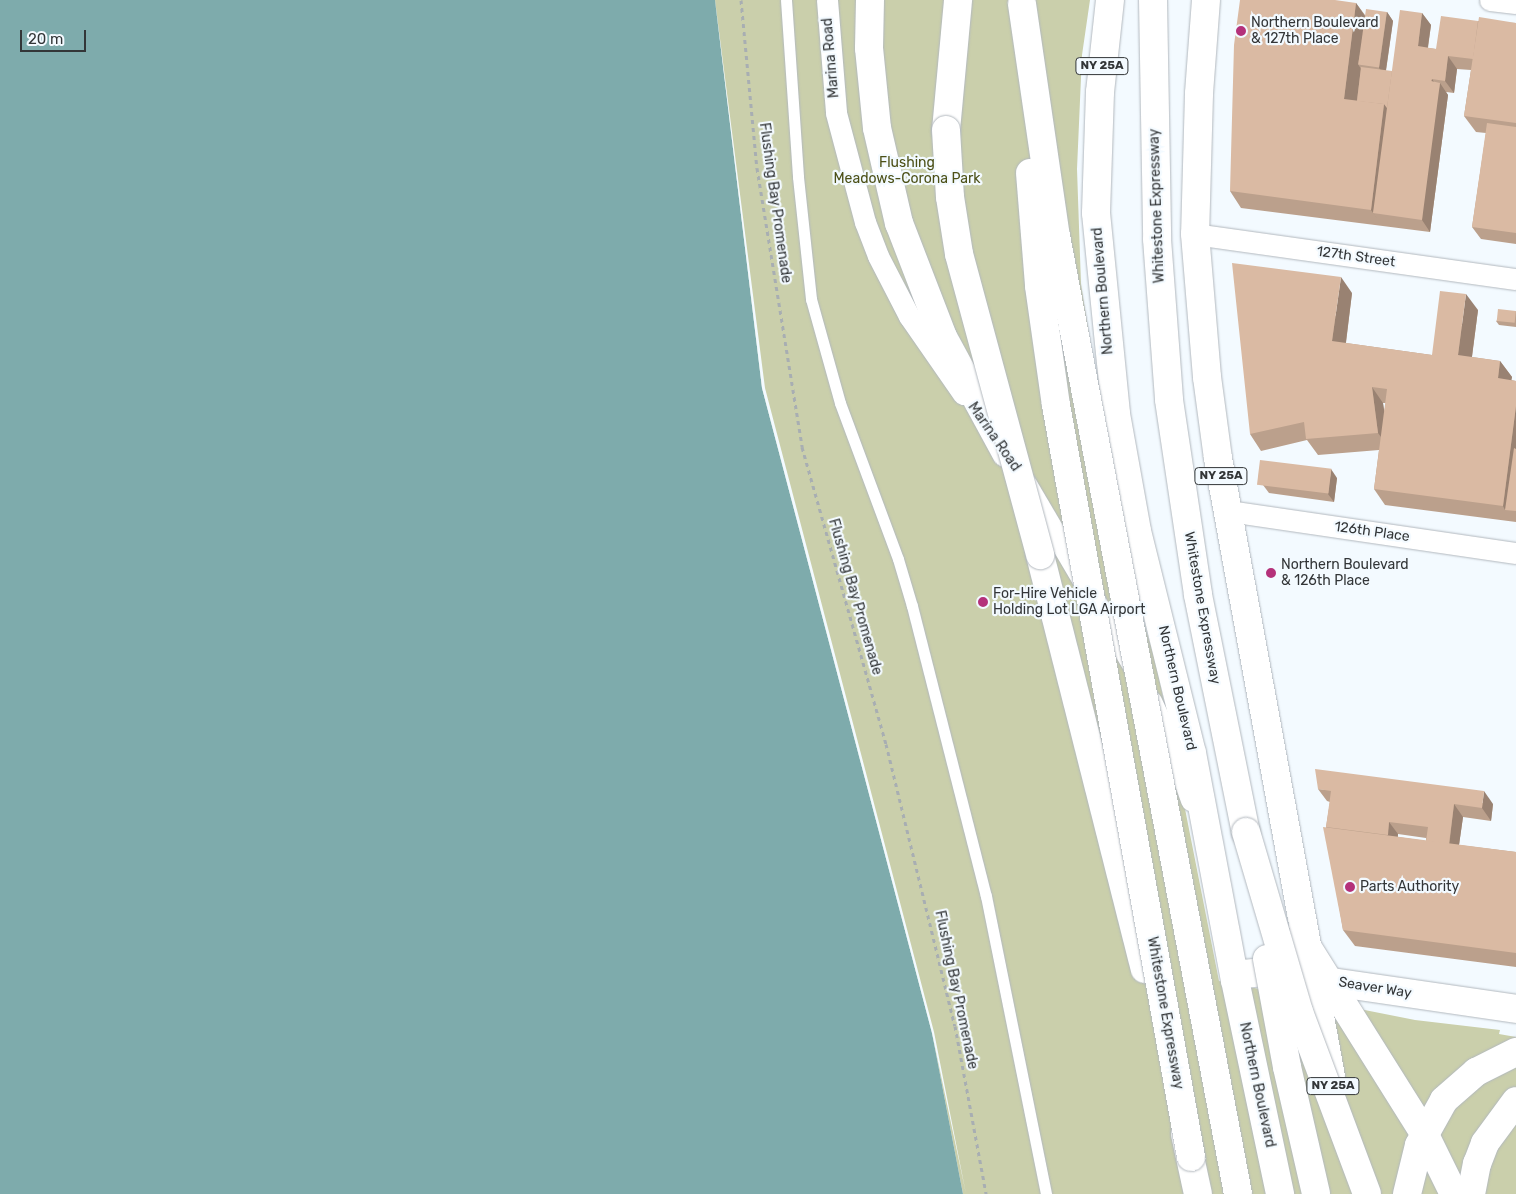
<!DOCTYPE html>
<style>
body{margin:0}
#map{position:relative;width:1516px;height:1194px;overflow:hidden;background:#f3faff;font-family:Rubik,sans-serif}
div>[style]{position:absolute}
[style*='--x']{left:calc(var(--x)*1px);top:calc(var(--y)*1px);width:calc(var(--w)*1px);rotate:calc(var(--a)*1deg)}
.green>*{inset:0;background:#cacfab}
.water>*{inset:0;background:#7eabac}
.pier>*{inset:0;background:#f3faff}
.path>*{height:3px;margin-top:-1.5px;transform-origin:0;background:repeating-linear-gradient(90deg,#a8aeb2 0 4px,transparent 0 8px)}
.roads{filter:drop-shadow(0 0 1px #b2b8be) drop-shadow(0 0 1px #b2b8be)}
.service>*{height:11px;margin:-5.5px;padding:0 5.5px;transform-origin:5.5px;border-radius:5.5px;background:#fff}
.minor>*{height:21px;margin:-10.5px;padding:0 10.5px;transform-origin:10.5px;border-radius:10.5px;background:#fff}
.secondary>*{height:28px;margin:-14px;padding:0 14px;transform-origin:14px;border-radius:14px;background:#fff}
.primary>*{height:28px;margin:-14px;padding:0 14px;transform-origin:14px;border-radius:14px;background:#fff}
.motorway>*{height:28px;margin:-14px;padding:0 14px;transform-origin:14px;border-radius:14px;background:#fff}
.bridges{filter:drop-shadow(0 0 1px #b2b8be) drop-shadow(0 0 1px #b2b8be)}
.motorway-bridge>*{height:28px;margin:-14px;padding:0 14px;transform-origin:14px;border-radius:14px;background:#fff}
.wall>*{inset:0;background:#bba08c}
.shaded-wall>*{inset:0;background:#998272}
.building>*{inset:0;background:#dabaa3;transform-origin:0 0}
.dots>*{width:14px;height:14px;translate:-50% -50%;box-sizing:border-box;border:2px solid #f3faff;border-radius:50%}
span{translate:-50% -50%;white-space:nowrap;text-align:center;line-height:1.15;-webkit-text-stroke:4.5px #f3faff;paint-order:stroke}
.shield-label span{padding:1px 4px;background:#f3faff;border:1px solid;border-radius:4px;-webkit-text-stroke-width:0}
.shield-label{font-size:12px;color:#333638;font-weight:700}
.poi-label{font-size:14px;color:#333638}
.left{translate:0 -50%;text-align:left}
.street-label{font-size:14px;color:#333638}
.park-label{font-size:14px;color:#4c5017}
.scale{position:absolute;left:20px;top:30px;width:66px;height:22px;box-sizing:border-box;border:2px solid #333638;border-top:0;padding-left:6px;font-size:15px;line-height:18px;white-space:nowrap;color:#333638;-webkit-text-stroke:4px #f3faff;paint-order:stroke}
</style>
<div id="map">
<div class="green">
<div style="clip-path:polygon(715px 0,1090px 0,1082px 55px,1077px 169px,1081px 284px,1125px 563px,1156px 662px,1219px 981px,1415px 1020px,1500px 1030px,1499px 1034px,1516px 1037px,1516px 1194px,963px 1194px,932px 1033px,762px 388px)"></div>
</div>
<div class="water">
<div style="clip-path:polygon(0 0,715px 0,762px 388px,932px 1033px,963px 1194px,0 1194px)"></div>
</div>
<div class="pier">
<div style="clip-path:polygon(715px 0,765px 388px,934px 1032px,966px 1194px,932px 1033px,762px 388px)"></div>
</div>
<div class="path">
<div style="--x:741;--y:0;--w:169;--a:84.6"></div>
<div style="--x:757;--y:168;--w:283;--a:80.8"></div>
<div style="--x:802;--y:447;--w:309;--a:74.2"></div>
<div style="--x:886;--y:744;--w:290;--a:76.3"></div>
<div style="--x:955;--y:1026;--w:171;--a:79.5"></div>
</div>
<div class="roads">
<div class="service">
<div style="--x:786;--y:0;--w:177;--a:86.1"></div>
<div style="--x:798;--y:177;--w:123;--a:83.9"></div>
<div style="--x:811;--y:299;--w:108;--a:74.4"></div>
<div style="--x:840;--y:403;--w:166;--a:69.6"></div>
<div style="--x:898;--y:559;--w:49;--a:73.4"></div>
<div style="--x:912;--y:606;--w:299;--a:75.7"></div>
<div style="--x:986;--y:896;--w:304;--a:78.6"></div>
</div>
<div class="minor">
<div style="--x:827;--y:0;--w:113;--a:85.4"></div>
<div style="--x:836;--y:113;--w:113;--a:75.1"></div>
<div style="--x:865;--y:222;--w:36;--a:69"></div>
<div style="--x:878;--y:256;--w:68;--a:62.7"></div>
<div style="--x:909;--y:316;--w:95;--a:55.3"></div>
<div style="--x:1490;--y:0;--w:26;--a:7"></div>
<div style="--x:1195;--y:234;--w:324;--a:8"></div>
<div style="--x:1026;--y:484;--w:207;--a:59.5"></div>
<div style="--x:1228;--y:511;--w:291;--a:8.3"></div>
<div style="--x:1151;--y:701;--w:45;--a:65.1"></div>
<div style="--x:1170;--y:742;--w:62;--a:70.1"></div>
</div>
<div class="secondary">
<div style="--x:1235;--y:980;--w:11;--a:-34"></div>
<div style="--x:1244;--y:974;--w:19;--a:-6"></div>
<div style="--x:1263;--y:972;--w:256;--a:8.3"></div>
</div>
<div class="primary">
<div style="--x:1110;--y:0;--w:93;--a:96.2"></div>
<div style="--x:1100;--y:92;--w:121;--a:91.9"></div>
<div style="--x:1096;--y:213;--w:202;--a:84.3"></div>
<div style="--x:1116;--y:414;--w:119;--a:79.8"></div>
<div style="--x:1137;--y:531;--w:229;--a:76.1"></div>
<div style="--x:1192;--y:753;--w:231;--a:79.3"></div>
<div style="--x:1235;--y:980;--w:219;--a:78.1"></div>
<div style="--x:1206;--y:0;--w:94;--a:94.3"></div>
<div style="--x:1199;--y:94;--w:140;--a:91.6"></div>
<div style="--x:1195;--y:234;--w:144;--a:85.2"></div>
<div style="--x:1207;--y:377;--w:82;--a:82.3"></div>
<div style="--x:1218;--y:458;--w:629;--a:79.65"></div>
<div style="--x:1407;--y:1194;--w:50;--a:-76.2"></div>
<div style="--x:1419;--y:1145;--w:51;--a:-60.9"></div>
<div style="--x:1444;--y:1100;--w:43;--a:-41.2"></div>
<div style="--x:1476;--y:1072;--w:45;--a:-26.6"></div>
</div>
<div class="motorway">
<div style="--x:870;--y:0;--w:48;--a:91.2"></div>
<div style="--x:869;--y:48;--w:80;--a:84.3"></div>
<div style="--x:877;--y:128;--w:98;--a:77"></div>
<div style="--x:899;--y:223;--w:122;--a:68.9"></div>
<div style="--x:943;--y:337;--w:132;--a:61.5"></div>
<div style="--x:1153;--y:0;--w:239;--a:89"></div>
<div style="--x:1157;--y:239;--w:161;--a:85.7"></div>
<div style="--x:1169;--y:400;--w:197;--a:81.5"></div>
<div style="--x:1198;--y:595;--w:242;--a:78.6"></div>
<div style="--x:946;--y:130;--w:131;--a:-84.7"></div>
<div style="--x:1040;--y:555;--w:427;--a:75.8"></div>
<div style="--x:1306;--y:945;--w:222;--a:57.9"></div>
<div style="--x:1424;--y:1133;--w:68;--a:63.8"></div>
<div style="--x:1185;--y:1134;--w:61;--a:77.8"></div>
<div style="--x:1471;--y:1194;--w:31;--a:-79"></div>
<div style="--x:1477;--y:1164;--w:22;--a:-69"></div>
<div style="--x:1485;--y:1143;--w:52;--a:-53.6"></div>
</div>
</div>
<div class="bridges">
<div class="motorway-bridge">
<div style="--x:1022;--y:4;--w:234;--a:81.7"></div>
<div style="--x:1056;--y:236;--w:975;--a:79.24"></div>
<div style="--x:946;--y:130;--w:67;--a:86.6"></div>
<div style="--x:950;--y:197;--w:58;--a:81"></div>
<div style="--x:959;--y:254;--w:312;--a:74.9"></div>
<div style="--x:1030;--y:173;--w:113;--a:85.4"></div>
<div style="--x:1039;--y:286;--w:120;--a:81.9"></div>
<div style="--x:1056;--y:405;--w:764;--a:79.82"></div>
<div style="--x:1246;--y:832;--w:188;--a:73.6"></div>
<div style="--x:1299;--y:1012;--w:194;--a:69.5"></div>
<div style="--x:1267;--y:959;--w:110;--a:79.5"></div>
<div style="--x:1287;--y:1067;--w:130;--a:77.1"></div>
</div>
</div>
<div class="wall">
<div style="clip-path:polygon(1356px 3px,1365px 15px,1387px 12px,1393px 21px,1386px 71px,1392px 71px,1422px 13px,1431px 25px,1428px 48px,1436px 49px,1478px 21px,1516px 23px,1516px 244px,1481px 239px,1472px 227px,1486px 133px,1476px 132px,1464px 116px,1471px 70px,1457px 69px,1454px 93px,1446px 92px,1448px 95px,1430px 232px,1241px 208px,1230px 191px)"></div>
<div style="clip-path:polygon(evenodd,1352px 293px,1346px 343px,1432px 355px,1478px 310px,1472px 357px,1500px 361px,1512px 377px,1511px 380px,1516px 381px,1516px 522px,1385px 505px,1374px 489px,1379px 450px,1318px 455px,1307px 440px,1261px 451px,1250px 434px,1352px 293px,1383px 403px,1386px 403px,1384px 412px,1383px 403px)"></div>
<div style="clip-path:polygon(1516px 311px,1516px 327px,1499px 325px,1496px 321px)"></div>
<div style="clip-path:polygon(1337px 478px,1334px 502px,1269px 493px,1263px 485px)"></div>
<div style="clip-path:polygon(evenodd,1318px 789px,1493px 804px,1491px 821px,1463px 817px,1459px 845px,1516px 852px,1516px 967px,1355px 946px,1343px 930px,1326px 827px,1330px 802px,1327px 801px,1318px 789px,1398px 834px,1426px 838px,1426px 841px,1398px 837px,1398px 834px)"></div>
</div>
<div class="shaded-wall">
<div style="clip-path:polygon(1356px 3px,1367px 19px,1358px 64px,1361px 69px,1355px 115px,1344px 99px)"></div>
<div style="clip-path:polygon(1387px 12px,1393px 21px,1385px 76px,1379px 68px)"></div>
<div style="clip-path:polygon(1422px 13px,1431px 25px,1426px 59px,1418px 46px)"></div>
<div style="clip-path:polygon(1448px 56px,1457px 69px,1454px 93px,1445px 81px)"></div>
<div style="clip-path:polygon(1432px 79px,1439px 89px,1440px 83px,1448px 95px,1430px 232px,1422px 220px)"></div>
<div style="clip-path:polygon(1384px 104px,1396px 120px,1373px 213px,1382px 226px,1371px 210px)"></div>
<div style="clip-path:polygon(1341px 277px,1352px 293px,1344px 357px,1332px 341px)"></div>
<div style="clip-path:polygon(1466px 294px,1478px 310px,1470px 371px,1458px 355px)"></div>
<div style="clip-path:polygon(1500px 361px,1512px 377px,1509px 394px,1498px 378px)"></div>
<div style="clip-path:polygon(1372px 387px,1383px 403px,1390px 449px,1378px 433px)"></div>
<div style="clip-path:polygon(1516px 406px,1516px 508px,1505px 510px,1503px 506px)"></div>
<div style="clip-path:polygon(1331px 469px,1337px 478px,1334px 502px,1328px 494px)"></div>
<div style="clip-path:polygon(1484px 791px,1493px 804px,1491px 821px,1482px 808px)"></div>
<div style="clip-path:polygon(1454px 804px,1463px 817px,1457px 859px,1449px 847px)"></div>
<div style="clip-path:polygon(1389px 822px,1398px 834px,1396px 851px,1387px 839px)"></div>
</div>
<div class="building">
<div style="clip-path:polygon(1240px 0,1335px 0,1356px 3px,1344px 99px,1384px 104px,1371px 210px,1230px 191px,1234px 45px)"></div>
<div style="left:1366px;top:9px;width:21px;height:56px;rotate:8deg"></div>
<div style="clip-path:polygon(1400px 10px,1422px 13px,1418px 46px,1436px 49px,1441px 16px,1478px 21px,1473px 59px,1448px 56px,1445px 81px,1432px 79px,1431px 81px,1440px 83px,1422px 220px,1373px 213px)"></div>
<div style="clip-path:polygon(1479px 17px,1516px 23px,1516px 123px,1464px 116px)"></div>
<div style="clip-path:polygon(1361px 67px,1392px 71px,1387px 108px,1384px 104px,1357px 101px)"></div>
<div style="clip-path:polygon(1487px 123px,1516px 127px,1516px 233px,1472px 227px)"></div>
<div style="clip-path:polygon(1232px 263px,1341px 277px,1332px 341px,1432px 355px,1440px 291px,1466px 294px,1458px 355px,1500px 361px,1498px 378px,1516px 381px,1516px 406px,1503px 506px,1374px 489px,1387px 389px,1372px 387px,1378px 433px,1306px 439px,1304px 422px,1250px 434px)"></div>
<div style="left:1498px;top:309px;width:18px;height:12px;rotate:6deg"></div>
<div style="clip-path:polygon(1514px 448px,1516px 449px,1516px 511px,1505px 510px)"></div>
<div style="left:1260px;top:460px;width:72px;height:25px;rotate:7deg"></div>
<div style="clip-path:polygon(1315px 769px,1484px 791px,1482px 808px,1454px 804px,1449px 844px,1426px 841px,1428px 827px,1389px 822px,1388px 835px,1326px 827px,1331px 791px,1318px 789px)"></div>
<div style="clip-path:polygon(1323px 827px,1516px 852px,1516px 953px,1343px 930px)"></div>
</div>
<div class="dots">
<div style="left:1241px;top:31px;background:#b4317a"></div>
<div style="left:1271px;top:573px;background:#b4317a"></div>
<div style="left:983px;top:602px;background:#b4317a"></div>
<div style="left:1350px;top:887px;background:#b4317a"></div>
</div>
<div class="shield-label">
<span style="left:1102px;top:66px">NY 25A</span>
<span style="left:1221px;top:476px">NY 25A</span>
<span style="left:1333px;top:1086px">NY 25A</span>
</div>
<div class="poi-label">
<span class="left" style="left:1251px;top:31px">Northern Boulevard<br>&amp; 127th Place</span>
<span class="left" style="left:1281px;top:573px">Northern Boulevard<br>&amp; 126th Place</span>
<span class="left" style="left:993px;top:602px">For-Hire Vehicle<br>Holding Lot LGA Airport</span>
<span class="left" style="left:1360px;top:887px">Parts Authority</span>
</div>
<div class="street-label">
<span style="left:831px;top:58px;rotate:-95deg">Marina Road</span>
<span style="left:775px;top:203px;rotate:82deg">Flushing Bay Promenade</span>
<span style="left:1157px;top:206px;rotate:-92deg">Whitestone Expressway</span>
<span style="left:1356px;top:257px;rotate:8deg">127th Street</span>
<span style="left:1103px;top:291px;rotate:-95deg">Northern Boulevard</span>
<span style="left:994px;top:437px;rotate:55deg">Marina Road</span>
<span style="left:1372px;top:532px;rotate:8deg">126th Place</span>
<span style="left:855px;top:597px;rotate:74deg">Flushing Bay Promenade</span>
<span style="left:1202px;top:608px;rotate:80deg">Whitestone Expressway</span>
<span style="left:1177px;top:688px;rotate:77deg">Northern Boulevard</span>
<span style="left:1375px;top:988px;rotate:9deg">Seaver Way</span>
<span style="left:956px;top:990px;rotate:78deg">Flushing Bay Promenade</span>
<span style="left:1165px;top:1013px;rotate:80deg">Whitestone Expressway</span>
<span style="left:1257px;top:1085px;rotate:78deg">Northern Boulevard</span>
</div>
<div class="park-label">
<span style="left:907px;top:171px">Flushing<br>Meadows-Corona Park</span>
</div>
<div class="scale">20 m</div>
</div>
